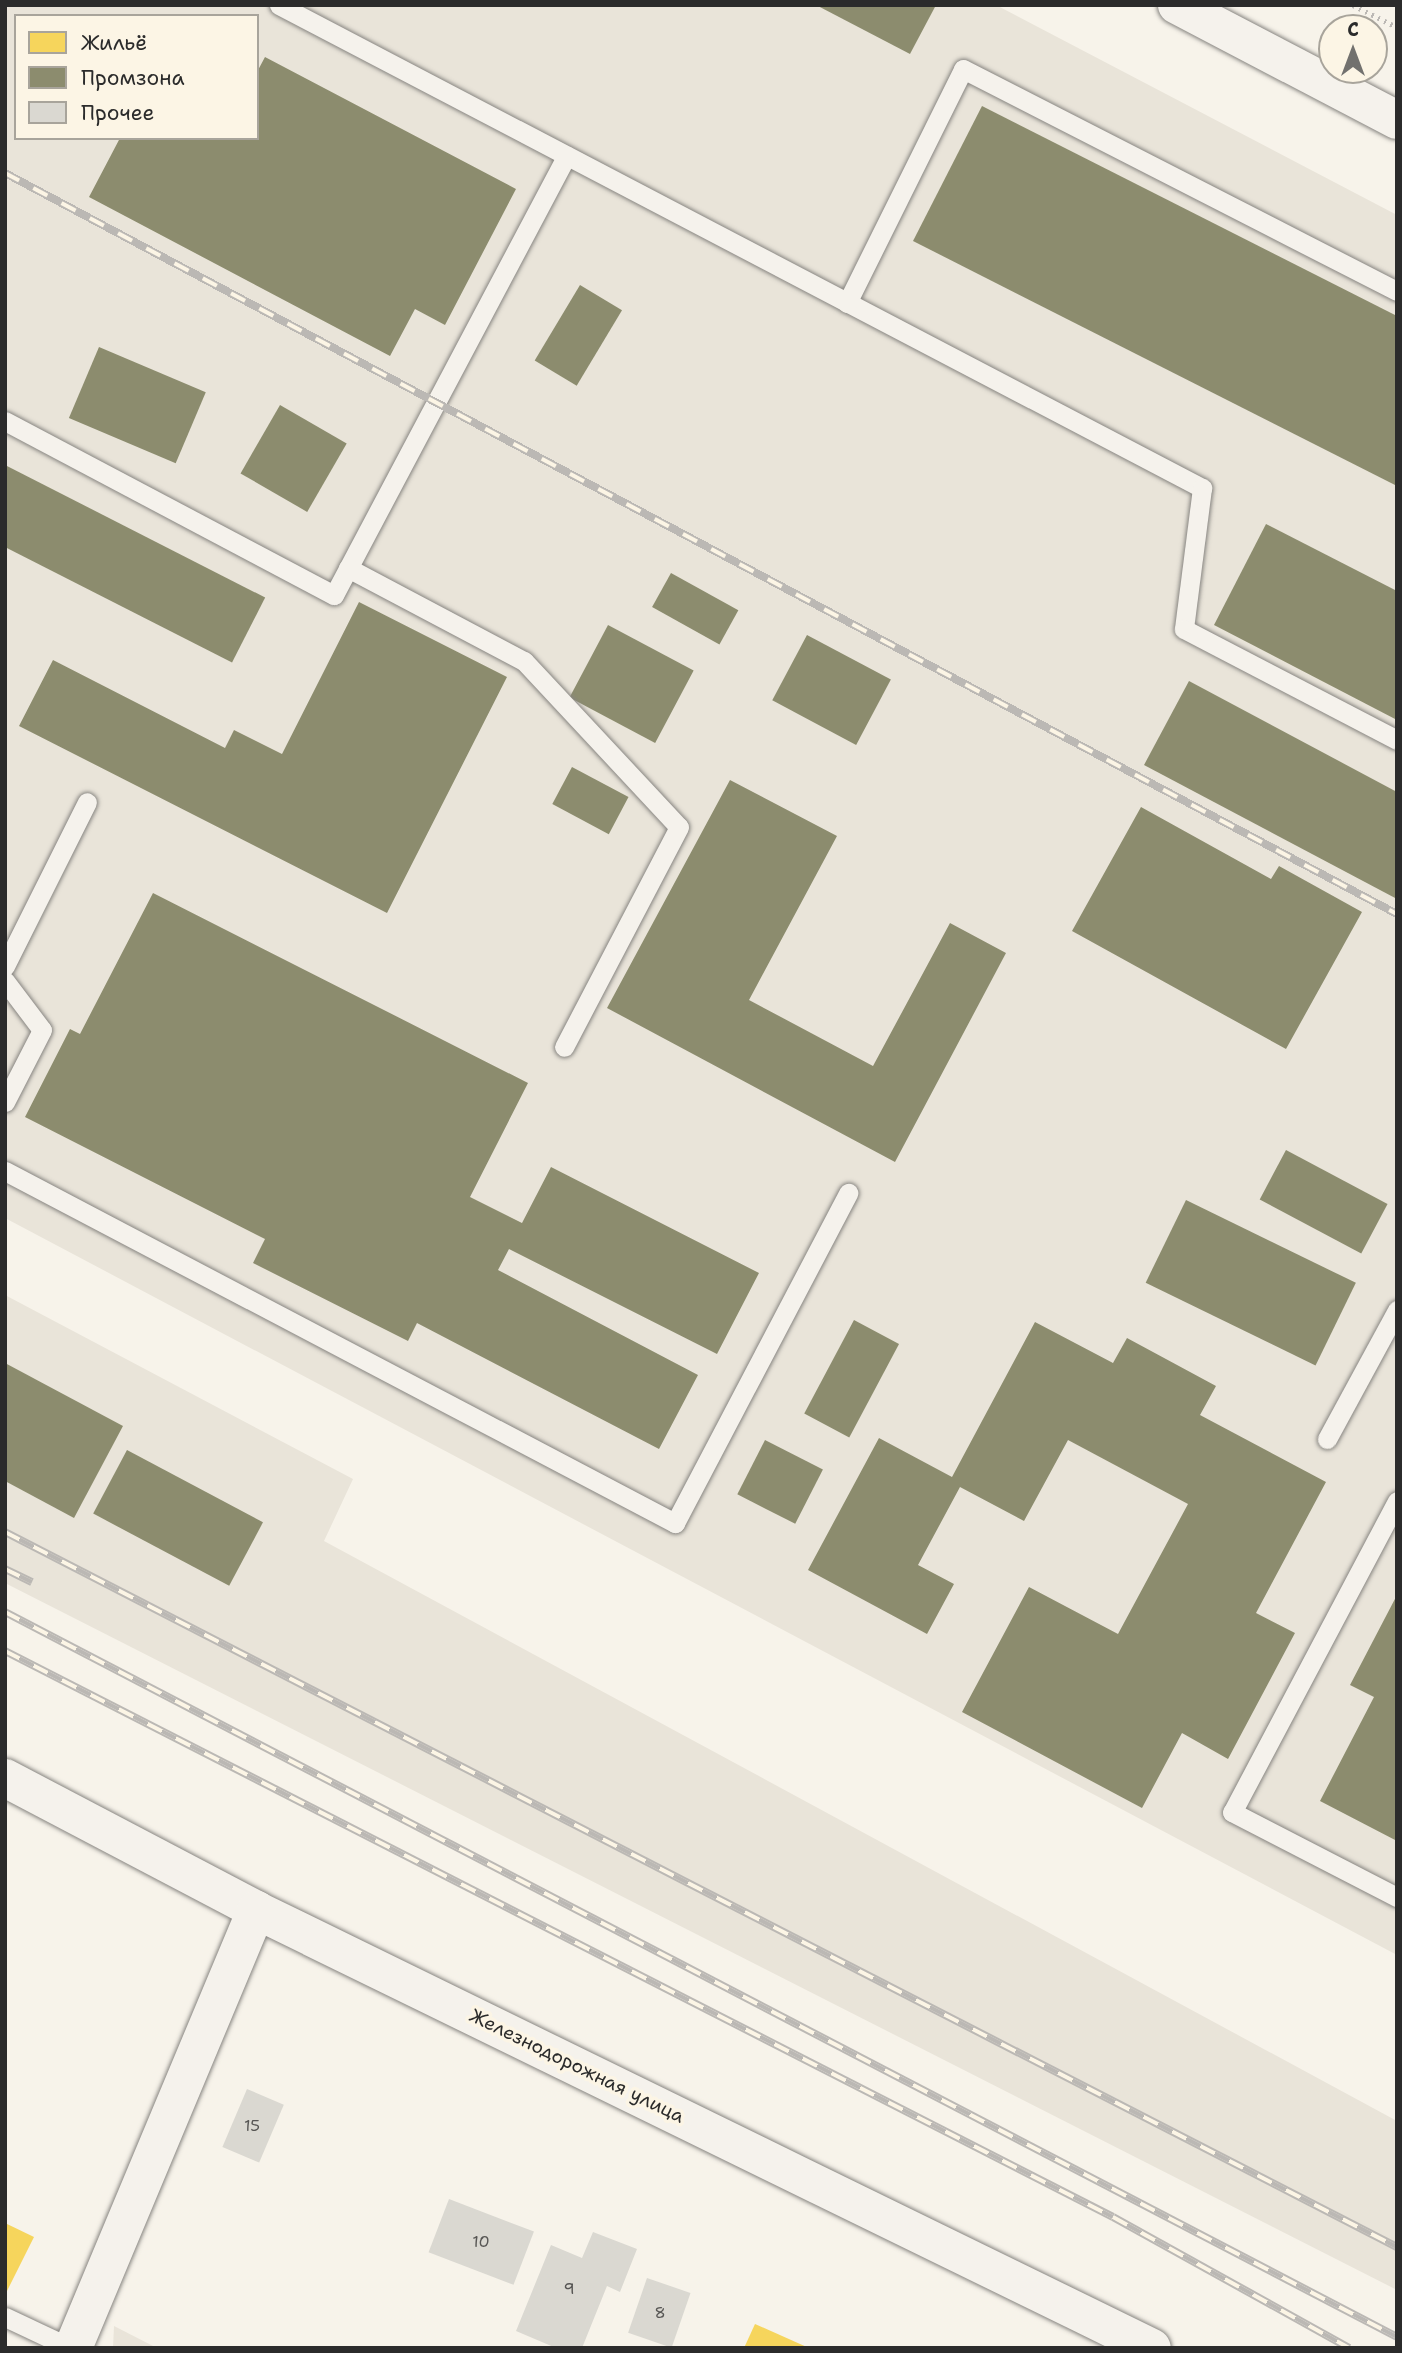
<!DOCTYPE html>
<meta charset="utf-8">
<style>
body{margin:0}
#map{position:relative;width:1402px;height:2353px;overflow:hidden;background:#f7f3ea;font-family:"Shantell Sans",sans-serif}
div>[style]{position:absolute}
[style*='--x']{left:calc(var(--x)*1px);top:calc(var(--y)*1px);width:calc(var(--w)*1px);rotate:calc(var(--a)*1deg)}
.built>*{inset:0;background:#e9e4d9}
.homes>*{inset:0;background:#f6d55c}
.industry>*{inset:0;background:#8c8c6e;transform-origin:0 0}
.building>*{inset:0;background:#dad8d1;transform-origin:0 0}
.path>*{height:4.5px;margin-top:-2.25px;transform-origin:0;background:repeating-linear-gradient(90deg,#bbb8b4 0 2px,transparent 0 7px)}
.roads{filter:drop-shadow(0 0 2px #878581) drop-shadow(0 0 2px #878581)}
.lane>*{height:19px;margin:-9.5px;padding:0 9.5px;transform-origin:9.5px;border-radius:9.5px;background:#f5f2ec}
.street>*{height:38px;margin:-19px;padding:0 19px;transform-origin:19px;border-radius:19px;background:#f5f2ec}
.secondary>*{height:38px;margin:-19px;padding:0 19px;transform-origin:19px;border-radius:19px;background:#f5f2ec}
.rail>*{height:8px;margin-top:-4px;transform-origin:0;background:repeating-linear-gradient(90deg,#fcf5e5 0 16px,#bbb8b4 0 32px);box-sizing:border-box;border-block:2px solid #bbb8b4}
span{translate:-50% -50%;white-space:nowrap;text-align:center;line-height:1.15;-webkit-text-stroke:7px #fcf5e5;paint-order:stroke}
.number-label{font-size:16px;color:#575654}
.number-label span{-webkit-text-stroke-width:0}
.street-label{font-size:19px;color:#2b2b2b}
.frame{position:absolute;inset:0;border:7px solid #2b2b2b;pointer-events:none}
.legend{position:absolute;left:14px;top:14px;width:245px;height:126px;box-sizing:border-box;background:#fcf5e5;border:2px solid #a8a49b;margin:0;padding:9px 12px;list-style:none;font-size:21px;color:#2b2b2b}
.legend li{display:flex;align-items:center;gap:14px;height:35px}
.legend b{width:35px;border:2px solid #a8a49b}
.north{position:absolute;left:1318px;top:14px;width:70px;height:70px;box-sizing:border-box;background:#fcf5e5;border:2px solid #a8a49b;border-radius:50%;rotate:0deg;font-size:19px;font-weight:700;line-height:28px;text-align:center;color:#2b2b2b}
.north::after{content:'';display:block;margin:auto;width:24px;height:32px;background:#72716e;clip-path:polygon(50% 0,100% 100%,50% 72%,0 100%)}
</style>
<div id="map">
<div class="built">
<div style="clip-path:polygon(evenodd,5px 5px,996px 5px,1397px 215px,1397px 1955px,5px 1218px,5px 5px,16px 16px,257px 16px,257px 138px,16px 138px,16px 16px)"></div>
<div style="clip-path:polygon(5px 1295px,353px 1479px,324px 1541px,1397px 2121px,1397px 2290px,5px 1583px)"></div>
<div style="clip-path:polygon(114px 2326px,157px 2348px,113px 2348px)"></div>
</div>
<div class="homes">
<div style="clip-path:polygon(5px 2223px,34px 2237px,5px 2295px)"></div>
<div style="clip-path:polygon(755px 2324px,809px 2348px,744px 2348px)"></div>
</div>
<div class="industry">
<div style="clip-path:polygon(816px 5px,936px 5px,910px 54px)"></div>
<div style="clip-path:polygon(265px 57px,516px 189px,445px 325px,415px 309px,390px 356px,89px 197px,120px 138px,257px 138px,257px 72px)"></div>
<div style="clip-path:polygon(982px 106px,1397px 316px,1397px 486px,913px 241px)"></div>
<div style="left:580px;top:285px;width:49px;height:88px;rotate:31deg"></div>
<div style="left:99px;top:347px;width:116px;height:77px;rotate:23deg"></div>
<div style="left:280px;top:405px;width:77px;height:79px;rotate:30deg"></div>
<div style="left:5px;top:465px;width:292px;height:73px;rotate:27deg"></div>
<div style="clip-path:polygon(1266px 524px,1397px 591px,1397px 720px,1214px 625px)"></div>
<div style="left:671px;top:573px;width:77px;height:39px;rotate:29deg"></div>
<div style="clip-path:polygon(359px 602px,507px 677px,387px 913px,19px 726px,53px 660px,225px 748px,234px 730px,282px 754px)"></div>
<div style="left:608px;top:625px;width:97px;height:82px;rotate:28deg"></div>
<div style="left:807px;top:635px;width:95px;height:74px;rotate:28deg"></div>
<div style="clip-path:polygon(1189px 681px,1397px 792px,1397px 899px,1144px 765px)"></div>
<div style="left:572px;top:767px;width:64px;height:42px;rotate:28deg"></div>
<div style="clip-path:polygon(730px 780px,837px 836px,749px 1000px,873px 1066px,950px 923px,1006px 953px,895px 1162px,607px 1008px)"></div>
<div style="clip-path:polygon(1141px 807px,1271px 879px,1279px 866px,1362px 912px,1286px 1049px,1072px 931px)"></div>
<div style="clip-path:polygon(153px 893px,528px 1083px,470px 1197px,522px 1223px,551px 1167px,759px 1273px,717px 1354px,509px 1249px,498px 1270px,698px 1375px,659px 1449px,417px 1323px,408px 1341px,253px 1263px,265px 1239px,25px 1117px,70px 1029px,80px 1034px)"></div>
<div style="left:1286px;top:1150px;width:115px;height:56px;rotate:28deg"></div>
<div style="left:1186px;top:1200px;width:189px;height:92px;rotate:26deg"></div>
<div style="left:854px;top:1320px;width:51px;height:106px;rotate:28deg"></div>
<div style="clip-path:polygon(1035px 1322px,1113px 1363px,1127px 1338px,1216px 1386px,1200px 1415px,1326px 1482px,1256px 1613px,1295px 1633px,1228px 1759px,1182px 1733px,1142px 1808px,962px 1712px,1029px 1587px,1118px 1634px,1188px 1504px,1068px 1440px,1024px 1521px,960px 1487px,918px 1565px,954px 1584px,927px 1634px,808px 1570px,879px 1438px,952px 1477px)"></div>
<div style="clip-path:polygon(5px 1363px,123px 1426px,74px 1518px,5px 1481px)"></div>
<div style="left:765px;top:1440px;width:65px;height:61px;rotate:27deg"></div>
<div style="left:127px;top:1450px;width:154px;height:72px;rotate:28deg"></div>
<div style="clip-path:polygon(1397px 1595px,1397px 1841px,1320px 1801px,1374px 1697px,1350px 1685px)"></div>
</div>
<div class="building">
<div style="left:247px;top:2089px;width:40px;height:63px;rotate:23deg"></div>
<div style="left:449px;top:2199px;width:91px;height:57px;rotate:21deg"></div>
<div style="clip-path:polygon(593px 2232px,637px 2249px,620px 2292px,607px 2286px,582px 2348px,556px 2348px,516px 2331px,551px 2245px,582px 2258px)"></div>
<div style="left:647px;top:2278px;width:46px;height:58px;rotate:19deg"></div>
</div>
<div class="path">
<div style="--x:1353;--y:5;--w:49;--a:26.6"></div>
</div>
<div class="roads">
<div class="lane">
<div style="--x:279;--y:5;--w:1042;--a:27.62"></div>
<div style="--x:1202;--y:488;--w:142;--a:97.3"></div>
<div style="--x:1184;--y:629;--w:240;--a:27.5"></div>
<div style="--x:847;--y:303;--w:261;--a:-63.6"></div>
<div style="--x:963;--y:69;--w:487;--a:27.1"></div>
<div style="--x:5;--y:421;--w:372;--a:27.9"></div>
<div style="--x:334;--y:595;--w:497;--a:-62.1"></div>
<div style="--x:348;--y:568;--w:199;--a:27.9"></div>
<div style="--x:524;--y:661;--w:227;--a:47"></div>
<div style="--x:679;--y:827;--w:248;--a:117.6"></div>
<div style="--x:5;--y:966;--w:183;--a:-63.4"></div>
<div style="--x:5;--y:981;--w:61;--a:52.9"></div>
<div style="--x:42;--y:1030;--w:81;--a:117.2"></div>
<div style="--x:5;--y:1171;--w:757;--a:27.72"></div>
<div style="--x:675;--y:1523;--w:373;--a:-62.3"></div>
<div style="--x:1327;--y:1439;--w:147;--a:-61.5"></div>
<div style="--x:1397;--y:1501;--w:352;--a:117.9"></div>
<div style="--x:1232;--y:1812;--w:186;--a:27.3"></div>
<div style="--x:5;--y:2317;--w:73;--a:25.2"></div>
</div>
<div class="street">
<div style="--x:5;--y:1778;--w:284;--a:27.7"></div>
<div style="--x:256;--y:1910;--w:997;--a:26.05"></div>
<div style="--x:73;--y:2348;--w:475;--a:-67.3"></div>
</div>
<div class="secondary">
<div style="--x:1177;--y:5;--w:248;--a:27.6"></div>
</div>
</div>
<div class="rail">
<div style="--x:5;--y:173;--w:1577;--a:28.03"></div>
<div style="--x:5;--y:1532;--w:1565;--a:27.19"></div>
<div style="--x:5;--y:1569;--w:30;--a:26"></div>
<div style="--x:5;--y:1612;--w:1569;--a:27.51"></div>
<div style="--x:5;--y:1651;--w:1244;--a:27.06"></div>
<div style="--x:1113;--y:2217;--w:270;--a:29"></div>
</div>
<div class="number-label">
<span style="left:252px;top:2126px">15</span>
<span style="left:481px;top:2242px">10</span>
<span style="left:569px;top:2289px">9</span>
<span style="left:660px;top:2313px">8</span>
</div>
<div class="street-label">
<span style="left:577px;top:2066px;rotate:26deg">Железнодорожная улица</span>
</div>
<div class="frame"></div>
<ul class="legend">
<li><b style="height:19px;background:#f6d55c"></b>Жильё</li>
<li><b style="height:19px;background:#8c8c6e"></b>Промзона</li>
<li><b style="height:19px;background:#dad8d1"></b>Прочее</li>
</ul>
<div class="north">С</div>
</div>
